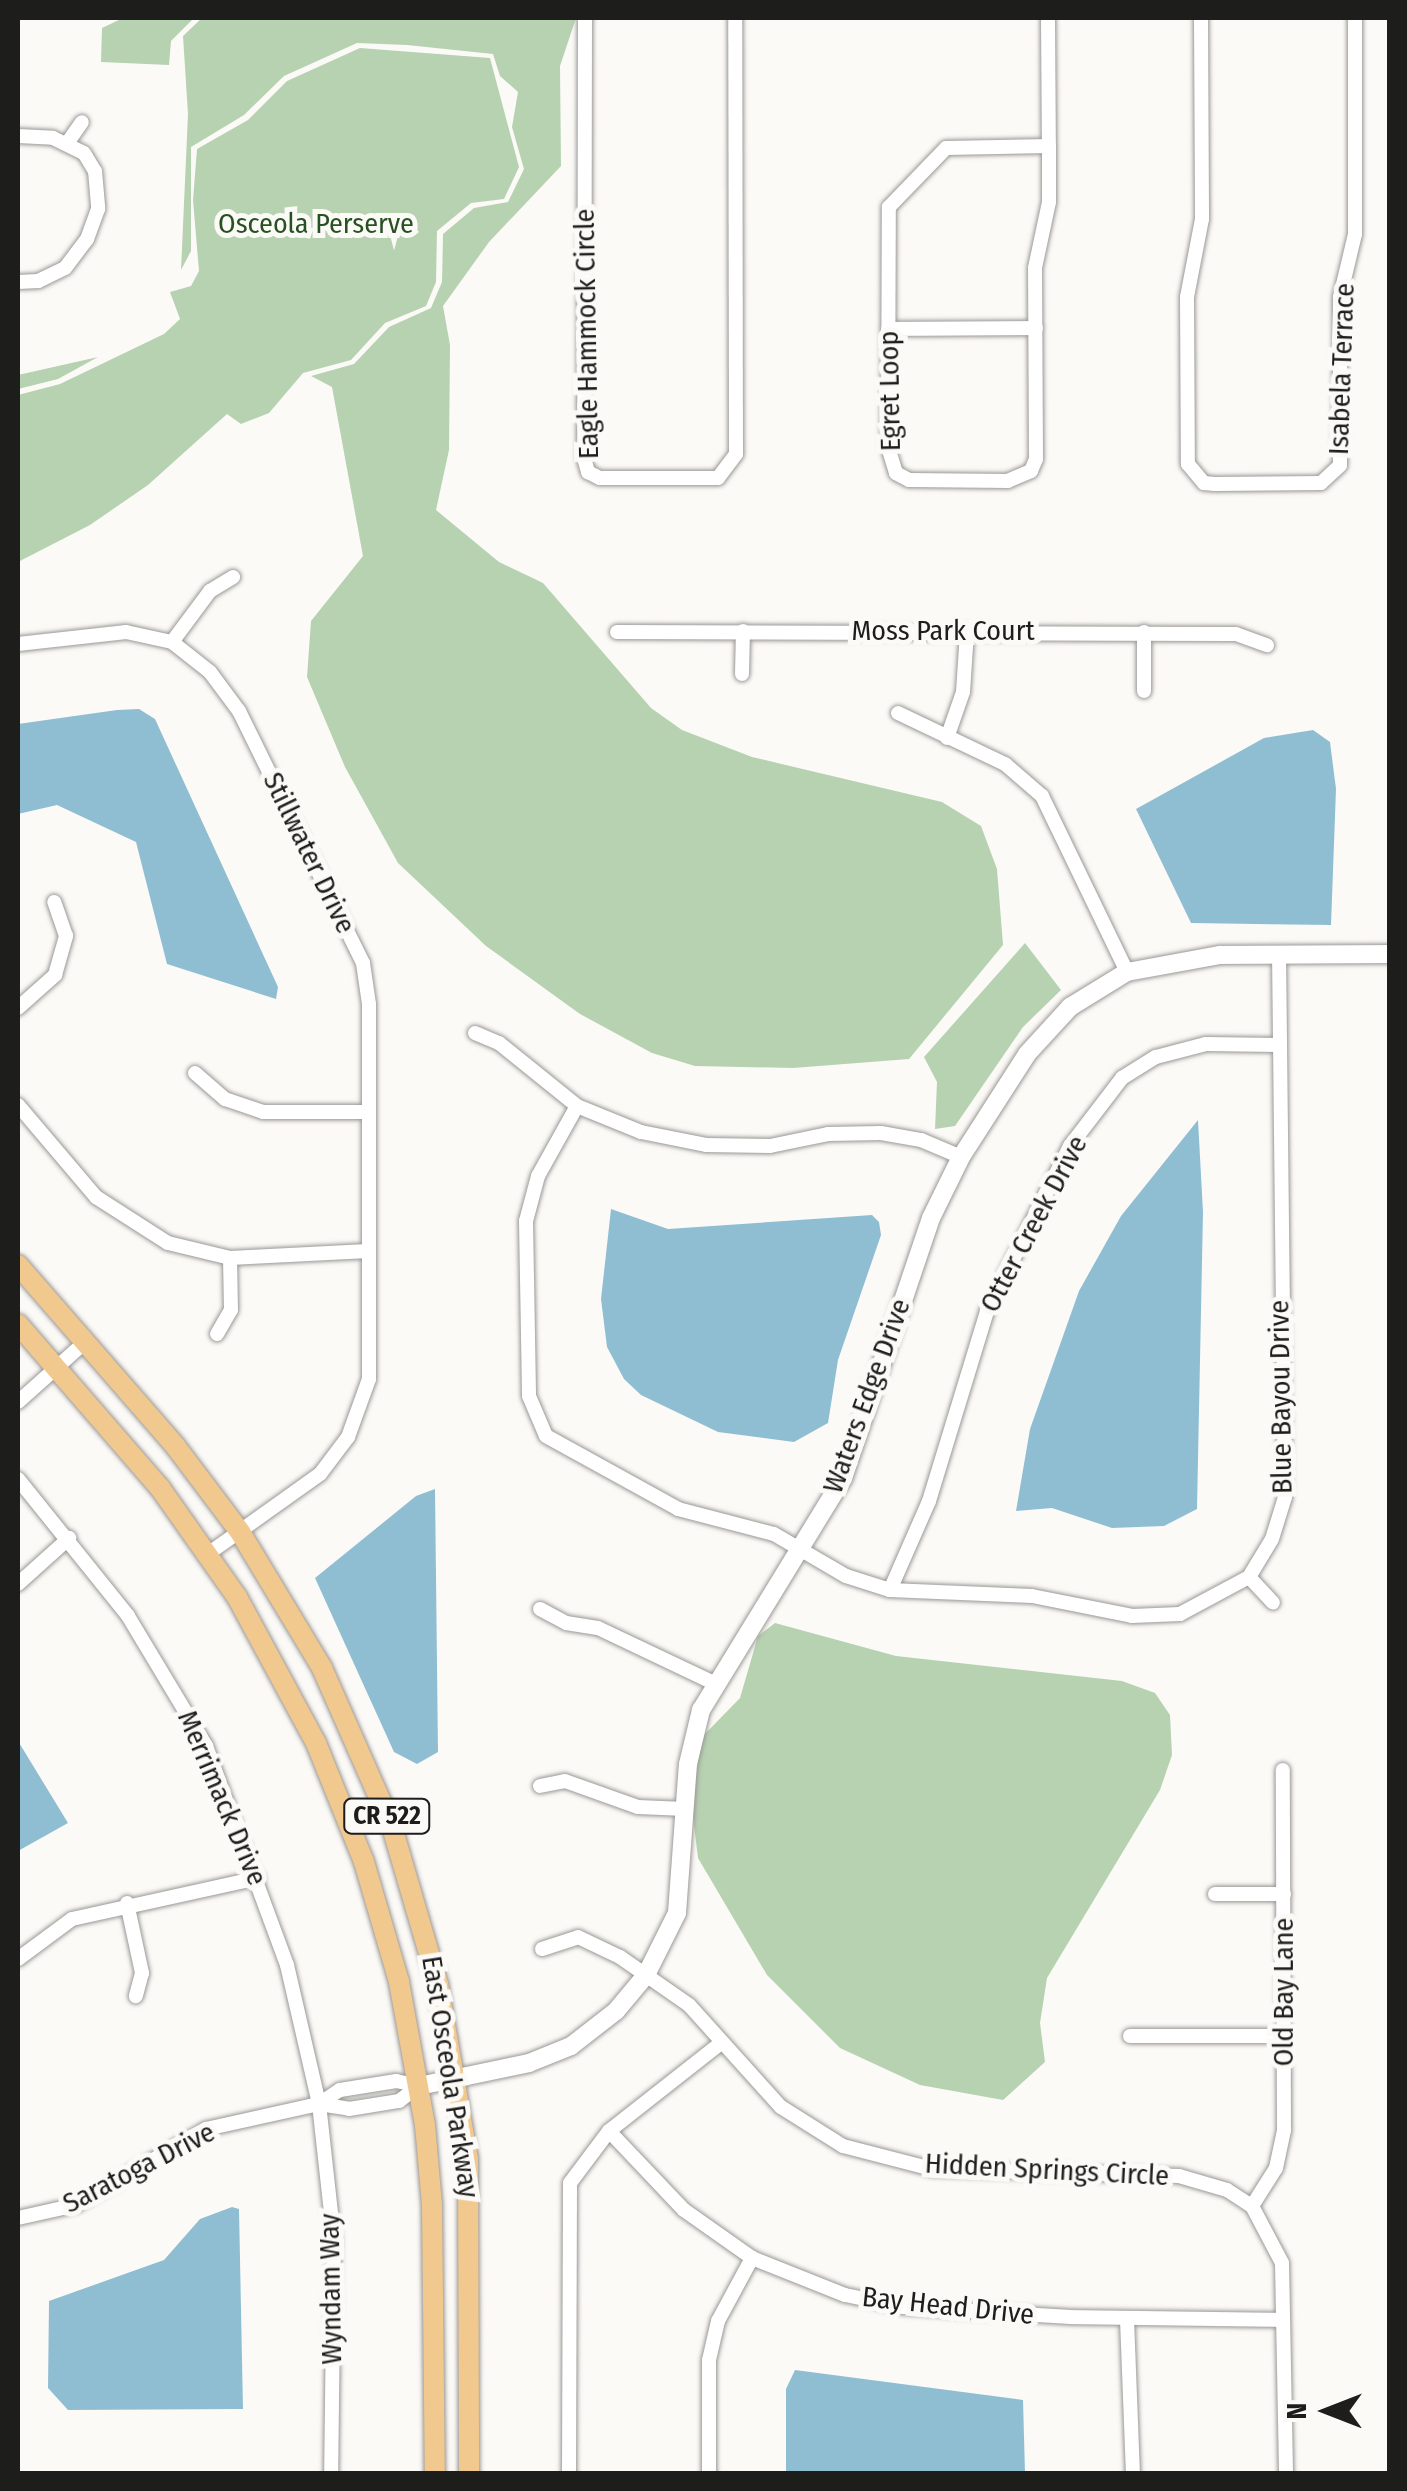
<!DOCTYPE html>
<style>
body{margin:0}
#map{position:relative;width:1407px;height:2491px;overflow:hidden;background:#fcfaf7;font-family:"Fira Sans Condensed",sans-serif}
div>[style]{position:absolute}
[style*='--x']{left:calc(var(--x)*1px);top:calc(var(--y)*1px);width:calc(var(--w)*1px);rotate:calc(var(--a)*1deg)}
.green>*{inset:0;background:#b6d2b1}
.water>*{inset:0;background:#8fbed3}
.roads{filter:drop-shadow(0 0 2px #9a9895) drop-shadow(0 0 2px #9a9895)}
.minor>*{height:14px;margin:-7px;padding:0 7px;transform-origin:7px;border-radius:7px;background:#fff}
.tertiary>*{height:18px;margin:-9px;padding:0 9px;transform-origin:9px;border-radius:9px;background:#fff}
.primary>*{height:20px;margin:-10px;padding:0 10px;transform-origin:10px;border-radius:10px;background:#f1c98f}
span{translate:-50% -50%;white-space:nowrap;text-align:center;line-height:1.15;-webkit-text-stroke:10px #fcfaf7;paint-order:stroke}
.shield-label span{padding:2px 8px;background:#fcfaf7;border:2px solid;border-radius:8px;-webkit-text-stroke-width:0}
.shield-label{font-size:25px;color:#1d1d1c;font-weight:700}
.park-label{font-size:28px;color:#285122}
.street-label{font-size:28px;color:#1d1d1c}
.frame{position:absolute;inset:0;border:20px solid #1d1d1c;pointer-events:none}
.north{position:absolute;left:1277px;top:2361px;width:100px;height:100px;-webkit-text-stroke:8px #fcfaf7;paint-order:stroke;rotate:270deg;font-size:28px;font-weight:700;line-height:40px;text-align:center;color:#1d1d1c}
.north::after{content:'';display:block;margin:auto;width:35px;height:45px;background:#1d1d1c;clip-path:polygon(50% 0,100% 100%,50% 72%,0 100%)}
</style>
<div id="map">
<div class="green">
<div style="clip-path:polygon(123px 18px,194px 18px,171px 41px,169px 65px,101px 62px,102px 28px)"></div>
<div style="clip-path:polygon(202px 18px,576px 18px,560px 66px,561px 166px,489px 242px,443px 306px,450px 345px,449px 450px,436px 510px,499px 562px,543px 583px,651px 708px,682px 730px,752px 757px,942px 802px,981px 826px,997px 869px,1003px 945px,909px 1059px,793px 1068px,695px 1066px,652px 1053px,580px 1014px,486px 946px,398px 863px,345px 767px,307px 677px,311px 621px,363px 556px,332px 387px,311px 376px,354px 364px,389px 327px,431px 308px,442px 282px,443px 234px,474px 208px,508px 202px,524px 169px,512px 127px,518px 92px,500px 76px,493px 54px,407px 45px,357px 43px,284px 76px,244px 115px,191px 147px,191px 251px,181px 270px,188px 114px,183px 36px)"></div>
<div style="clip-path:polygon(360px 48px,490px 58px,519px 167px,504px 199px,471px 203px,437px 231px,436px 282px,426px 306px,385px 323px,351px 360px,303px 373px,269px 413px,241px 424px,227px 414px,148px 485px,90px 525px,18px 562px,18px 395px,60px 384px,164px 334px,180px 319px,170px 292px,191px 286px,199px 271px,193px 200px,197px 149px,248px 120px,287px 81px)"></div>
<div style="clip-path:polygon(98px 357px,58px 379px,18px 389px,18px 375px)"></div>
<div style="clip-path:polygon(1025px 943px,1061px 990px,1023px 1027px,955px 1126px,935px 1129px,937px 1082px,924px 1057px)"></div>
<div style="clip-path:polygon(775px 1623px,896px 1656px,1122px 1681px,1155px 1693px,1170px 1715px,1172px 1755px,1160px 1790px,1047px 1978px,1040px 2023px,1045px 2062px,1003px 2100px,920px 2085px,840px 2048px,767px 1975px,698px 1858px,692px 1809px,701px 1738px,740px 1698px,758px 1636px)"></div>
</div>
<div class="water">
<div style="clip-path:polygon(117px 710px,139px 709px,155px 719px,278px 987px,276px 999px,167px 964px,136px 842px,57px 805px,18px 814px,18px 724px)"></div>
<div style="clip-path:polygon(1313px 730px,1330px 742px,1336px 789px,1331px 925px,1191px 923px,1136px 809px,1264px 738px)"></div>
<div style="clip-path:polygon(1198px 1120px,1203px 1212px,1197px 1509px,1164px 1526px,1112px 1528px,1052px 1508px,1016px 1511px,1030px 1429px,1079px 1291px,1121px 1216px)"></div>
<div style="clip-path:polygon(611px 1209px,668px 1229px,872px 1215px,879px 1222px,881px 1235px,838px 1360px,828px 1423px,794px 1442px,718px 1432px,641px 1395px,624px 1379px,607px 1347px,601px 1299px)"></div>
<div style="clip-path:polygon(435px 1489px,438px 1752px,417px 1764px,394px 1752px,315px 1578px,416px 1496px)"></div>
<div style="clip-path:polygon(18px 1741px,68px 1823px,18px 1851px)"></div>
<div style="clip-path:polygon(232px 2207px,239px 2209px,243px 2409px,68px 2410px,48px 2388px,49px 2301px,164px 2260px,200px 2219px)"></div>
<div style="clip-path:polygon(795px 2370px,1023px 2400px,1025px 2473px,786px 2473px,786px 2389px)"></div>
</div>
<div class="roads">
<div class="minor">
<div style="--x:585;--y:18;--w:440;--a:90.1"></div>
<div style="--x:584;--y:458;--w:15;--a:74"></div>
<div style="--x:588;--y:472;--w:13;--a:27"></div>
<div style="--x:600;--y:478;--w:118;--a:0"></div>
<div style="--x:718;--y:478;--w:30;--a:-53"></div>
<div style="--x:736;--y:454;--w:436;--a:-90.1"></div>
<div style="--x:1048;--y:18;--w:128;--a:89.6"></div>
<div style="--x:1049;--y:146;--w:56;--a:90"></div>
<div style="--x:1049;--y:202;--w:67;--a:102"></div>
<div style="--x:1035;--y:268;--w:191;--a:89.7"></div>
<div style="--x:1036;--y:459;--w:13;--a:113"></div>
<div style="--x:1031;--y:471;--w:25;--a:157"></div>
<div style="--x:1008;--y:481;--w:99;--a:-179.4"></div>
<div style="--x:909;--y:480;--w:15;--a:-152"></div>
<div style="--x:896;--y:473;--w:28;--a:-107"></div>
<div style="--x:888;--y:446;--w:239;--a:-89.8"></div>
<div style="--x:889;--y:207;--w:82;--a:-46"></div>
<div style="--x:946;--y:148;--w:103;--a:-1.1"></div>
<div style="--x:1201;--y:18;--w:201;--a:89.7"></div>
<div style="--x:1202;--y:219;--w:79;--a:100.9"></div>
<div style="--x:1187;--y:297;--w:167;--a:89.7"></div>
<div style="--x:1188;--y:464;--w:25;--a:50"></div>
<div style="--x:1204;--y:483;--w:11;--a:5"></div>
<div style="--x:1215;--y:484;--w:106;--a:-0.5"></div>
<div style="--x:1321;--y:483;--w:26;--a:-43"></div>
<div style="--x:1340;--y:465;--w:168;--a:-90"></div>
<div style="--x:1340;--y:297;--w:65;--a:-76.6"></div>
<div style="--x:1355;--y:234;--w:216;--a:-90"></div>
<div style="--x:18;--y:136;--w:35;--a:3"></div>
<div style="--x:53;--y:138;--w:34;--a:26"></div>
<div style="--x:84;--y:153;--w:21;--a:59"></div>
<div style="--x:95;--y:171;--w:38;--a:85"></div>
<div style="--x:98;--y:209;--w:32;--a:110"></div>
<div style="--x:87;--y:239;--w:36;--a:127"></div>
<div style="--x:65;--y:268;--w:30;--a:154"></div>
<div style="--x:38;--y:281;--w:20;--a:177"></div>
<div style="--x:68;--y:142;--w:24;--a:-55"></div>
<div style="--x:888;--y:329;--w:148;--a:-0.4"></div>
<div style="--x:617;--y:632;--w:619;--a:0.19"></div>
<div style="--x:1236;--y:634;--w:33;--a:20"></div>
<div style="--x:172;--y:642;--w:64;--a:-53.3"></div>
<div style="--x:210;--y:591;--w:27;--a:-31"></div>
<div style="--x:18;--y:644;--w:109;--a:-6.3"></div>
<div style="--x:126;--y:632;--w:47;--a:12.3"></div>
<div style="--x:172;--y:642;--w:48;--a:38.3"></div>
<div style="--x:210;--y:672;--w:49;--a:53.4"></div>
<div style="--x:239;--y:711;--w:281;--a:63.8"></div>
<div style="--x:363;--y:963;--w:41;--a:81.7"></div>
<div style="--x:369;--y:1004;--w:375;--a:90"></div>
<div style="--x:369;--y:1379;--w:62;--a:109.9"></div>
<div style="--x:348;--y:1437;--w:46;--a:127.1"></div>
<div style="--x:320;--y:1474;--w:138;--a:144.5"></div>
<div style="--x:742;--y:674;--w:43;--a:-88.7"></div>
<div style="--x:1144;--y:691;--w:59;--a:-90"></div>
<div style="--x:898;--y:713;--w:119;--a:25.5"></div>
<div style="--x:1005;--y:764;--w:49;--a:40.9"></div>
<div style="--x:1042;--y:796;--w:195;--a:64.2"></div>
<div style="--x:947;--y:738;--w:49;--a:-70.8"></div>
<div style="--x:963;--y:692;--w:61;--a:-86.2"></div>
<div style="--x:18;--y:1008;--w:50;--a:-41.7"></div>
<div style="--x:55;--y:975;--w:41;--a:-74.2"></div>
<div style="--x:66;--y:936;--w:36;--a:-109"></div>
<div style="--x:475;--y:1033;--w:26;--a:23"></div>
<div style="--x:499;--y:1043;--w:100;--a:38.9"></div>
<div style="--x:577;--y:1106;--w:69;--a:22.1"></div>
<div style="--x:641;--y:1132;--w:66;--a:11.3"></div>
<div style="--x:706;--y:1145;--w:64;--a:0.9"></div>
<div style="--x:770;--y:1146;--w:59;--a:-11.7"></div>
<div style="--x:828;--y:1134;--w:53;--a:-1.1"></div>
<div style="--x:881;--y:1133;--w:41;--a:9.9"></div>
<div style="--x:921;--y:1140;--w:43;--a:23"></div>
<div style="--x:195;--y:1073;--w:40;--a:41"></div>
<div style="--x:225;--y:1099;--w:40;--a:18.9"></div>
<div style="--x:263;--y:1112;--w:104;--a:0"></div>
<div style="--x:18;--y:1105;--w:121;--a:49.7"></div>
<div style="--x:96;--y:1197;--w:85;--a:32.6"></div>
<div style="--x:168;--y:1243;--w:64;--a:13.6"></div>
<div style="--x:230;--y:1258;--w:138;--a:-2.9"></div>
<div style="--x:577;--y:1106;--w:80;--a:119.1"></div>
<div style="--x:538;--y:1176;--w:47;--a:104.9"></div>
<div style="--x:526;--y:1221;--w:175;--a:89"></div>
<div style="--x:529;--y:1396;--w:43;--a:67"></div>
<div style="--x:546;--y:1436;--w:151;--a:28.9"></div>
<div style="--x:678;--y:1509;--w:99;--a:14.6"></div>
<div style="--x:774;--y:1534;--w:83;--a:30.3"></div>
<div style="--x:846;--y:1576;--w:46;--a:17.7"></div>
<div style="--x:890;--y:1590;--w:142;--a:2.4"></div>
<div style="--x:1032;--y:1596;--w:102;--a:11.3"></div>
<div style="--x:1132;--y:1616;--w:48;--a:-2.4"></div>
<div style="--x:1180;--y:1614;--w:78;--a:-28.2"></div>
<div style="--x:1249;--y:1577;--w:44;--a:-58.8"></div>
<div style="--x:1272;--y:1539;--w:44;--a:-72.8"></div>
<div style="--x:1285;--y:1497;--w:543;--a:-90.63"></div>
<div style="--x:217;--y:1334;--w:28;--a:-60"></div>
<div style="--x:231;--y:1310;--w:52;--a:-91.1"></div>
<div style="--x:18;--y:1402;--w:90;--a:-41.8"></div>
<div style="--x:18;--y:1479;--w:176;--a:51.2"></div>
<div style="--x:128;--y:1616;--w:152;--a:59"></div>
<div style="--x:206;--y:1746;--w:233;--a:69.7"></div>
<div style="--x:287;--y:1965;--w:143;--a:77"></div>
<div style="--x:319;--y:2104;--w:136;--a:83.7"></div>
<div style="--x:334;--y:2239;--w:235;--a:90.7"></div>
<div style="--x:1249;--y:1577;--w:35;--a:47"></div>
<div style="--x:18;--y:1584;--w:69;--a:-42"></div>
<div style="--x:890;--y:1590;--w:97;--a:-66.3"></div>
<div style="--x:929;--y:1501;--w:199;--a:-73"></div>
<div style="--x:987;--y:1311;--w:185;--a:-63.3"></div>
<div style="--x:1070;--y:1146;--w:86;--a:-52.6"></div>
<div style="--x:1122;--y:1078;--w:40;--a:-32"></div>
<div style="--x:1156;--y:1057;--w:52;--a:-14.6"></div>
<div style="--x:1206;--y:1044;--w:72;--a:0.8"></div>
<div style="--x:540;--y:1609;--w:30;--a:28"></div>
<div style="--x:566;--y:1623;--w:32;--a:9"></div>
<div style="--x:598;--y:1628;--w:128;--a:25.4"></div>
<div style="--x:540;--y:1786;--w:25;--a:-11"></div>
<div style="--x:565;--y:1781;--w:77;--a:19.6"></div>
<div style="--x:638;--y:1807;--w:47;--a:2.4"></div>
<div style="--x:1215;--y:1894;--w:69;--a:0"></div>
<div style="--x:127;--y:1903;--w:72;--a:77.9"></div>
<div style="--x:142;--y:1973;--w:24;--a:105"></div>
<div style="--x:542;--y:1949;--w:38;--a:-18"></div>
<div style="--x:578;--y:1937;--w:47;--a:25.5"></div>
<div style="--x:620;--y:1957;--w:84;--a:34.8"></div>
<div style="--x:689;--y:2005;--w:137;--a:48"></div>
<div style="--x:781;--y:2107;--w:73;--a:32.2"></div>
<div style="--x:843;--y:2146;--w:92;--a:14.5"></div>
<div style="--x:932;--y:2169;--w:247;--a:1.6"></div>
<div style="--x:1179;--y:2176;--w:50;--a:16.3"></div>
<div style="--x:1227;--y:2190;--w:30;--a:33"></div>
<div style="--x:1252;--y:2206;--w:64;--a:62.2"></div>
<div style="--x:1282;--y:2263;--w:211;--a:88.9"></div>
<div style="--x:18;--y:1959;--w:67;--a:-36.5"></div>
<div style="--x:72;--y:1919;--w:190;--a:-12.4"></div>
<div style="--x:1130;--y:2036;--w:154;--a:0"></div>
<div style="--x:319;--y:2104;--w:25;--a:-34"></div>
<div style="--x:340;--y:2090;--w:57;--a:-9.1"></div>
<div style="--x:396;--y:2081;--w:24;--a:12"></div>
<div style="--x:609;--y:2131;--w:109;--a:46.5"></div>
<div style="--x:684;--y:2210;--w:83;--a:35.2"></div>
<div style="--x:752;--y:2258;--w:100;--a:21.7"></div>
<div style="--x:845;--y:2295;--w:60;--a:11.5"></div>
<div style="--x:904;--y:2307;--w:167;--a:3.4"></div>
<div style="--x:1071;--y:2317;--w:212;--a:0.8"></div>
<div style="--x:1252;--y:2206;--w:45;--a:-57.7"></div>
<div style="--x:1276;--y:2168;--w:39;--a:-78"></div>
<div style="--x:1284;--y:2130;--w:360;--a:-90.2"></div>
<div style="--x:18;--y:2218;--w:59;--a:-12.6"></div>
<div style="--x:76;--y:2205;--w:151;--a:-30.3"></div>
<div style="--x:206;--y:2129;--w:116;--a:-12.5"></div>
<div style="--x:319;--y:2104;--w:30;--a:9"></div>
<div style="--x:349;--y:2109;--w:51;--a:-9.1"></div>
<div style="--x:399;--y:2101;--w:25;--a:-37"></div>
<div style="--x:1127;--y:2319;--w:155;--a:87.8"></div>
<div style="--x:569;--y:2474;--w:291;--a:-89.8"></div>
<div style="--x:570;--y:2183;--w:65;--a:-53.1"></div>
<div style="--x:609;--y:2131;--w:142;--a:-38.2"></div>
<div style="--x:709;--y:2474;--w:114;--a:-90"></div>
<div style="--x:709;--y:2360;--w:40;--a:-77"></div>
<div style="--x:718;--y:2321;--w:72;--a:-61.6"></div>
</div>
<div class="tertiary">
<div style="--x:419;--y:2086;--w:112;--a:-11.8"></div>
<div style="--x:529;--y:2063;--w:45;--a:-22"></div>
<div style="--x:571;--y:2046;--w:57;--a:-37.9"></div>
<div style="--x:616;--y:2011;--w:47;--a:-50.2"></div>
<div style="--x:646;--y:1975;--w:69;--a:-63.4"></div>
<div style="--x:677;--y:1913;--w:149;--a:-85.8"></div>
<div style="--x:688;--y:1764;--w:56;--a:-76.5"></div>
<div style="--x:701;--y:1710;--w:272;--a:-58.5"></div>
<div style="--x:843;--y:1478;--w:274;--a:-71.3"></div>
<div style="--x:931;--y:1218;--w:68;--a:-63.8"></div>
<div style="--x:961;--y:1157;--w:122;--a:-57.3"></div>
<div style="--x:1027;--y:1054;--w:64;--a:-47.5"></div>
<div style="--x:1070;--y:1007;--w:67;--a:-31.6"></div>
<div style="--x:1127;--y:972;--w:95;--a:-10.4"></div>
<div style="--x:1220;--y:955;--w:170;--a:-0.3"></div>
</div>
<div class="primary">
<div style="--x:18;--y:1265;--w:241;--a:49"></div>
<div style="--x:176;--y:1447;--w:106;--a:53"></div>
<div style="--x:240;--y:1532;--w:159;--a:58.9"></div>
<div style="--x:322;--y:1668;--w:174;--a:66.2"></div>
<div style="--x:392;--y:1827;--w:164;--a:73.7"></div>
<div style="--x:438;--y:1984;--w:178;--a:80.3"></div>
<div style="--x:468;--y:2159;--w:315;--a:89.8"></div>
<div style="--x:18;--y:1324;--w:217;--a:49.1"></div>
<div style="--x:160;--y:1488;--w:133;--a:54.8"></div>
<div style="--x:237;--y:1597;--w:166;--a:61.6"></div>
<div style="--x:316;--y:1743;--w:128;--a:68"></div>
<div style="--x:364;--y:1862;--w:125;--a:73.7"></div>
<div style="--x:399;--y:1982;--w:145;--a:79.7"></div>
<div style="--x:425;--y:2125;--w:80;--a:85"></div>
<div style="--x:432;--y:2205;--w:269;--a:89.4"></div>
</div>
</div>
<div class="shield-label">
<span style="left:387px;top:1816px">CR 522</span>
</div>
<div class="park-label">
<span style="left:316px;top:224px">Osceola Perserve</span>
</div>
<div class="street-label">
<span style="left:587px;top:334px;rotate:-91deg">Eagle Hammock Circle</span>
<span style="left:1342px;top:369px;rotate:-88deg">Isabela Terrace</span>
<span style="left:890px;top:391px;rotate:-91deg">Egret Loop</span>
<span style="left:943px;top:631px">Moss Park Court</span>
<span style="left:309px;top:853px;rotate:64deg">Stillwater Drive</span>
<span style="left:1034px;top:1224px;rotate:-62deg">Otter Creek Drive</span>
<span style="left:867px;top:1396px;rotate:-70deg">Waters Edge Drive</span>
<span style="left:1281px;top:1397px;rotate:-91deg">Blue Bayou Drive</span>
<span style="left:222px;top:1798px;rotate:67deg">Merrimack Drive</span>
<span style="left:1284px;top:1992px;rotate:-90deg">Old Bay Lane</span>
<span style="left:450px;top:2077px;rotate:81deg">East Osceola Parkway</span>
<span style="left:139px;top:2168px;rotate:-27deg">Saratoga Drive</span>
<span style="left:1047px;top:2170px;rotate:3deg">Hidden Springs Circle</span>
<span style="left:331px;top:2289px;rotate:-91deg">Wyndam Way</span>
<span style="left:948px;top:2306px;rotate:6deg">Bay Head Drive</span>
</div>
<div class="frame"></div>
<div class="north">N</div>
</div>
